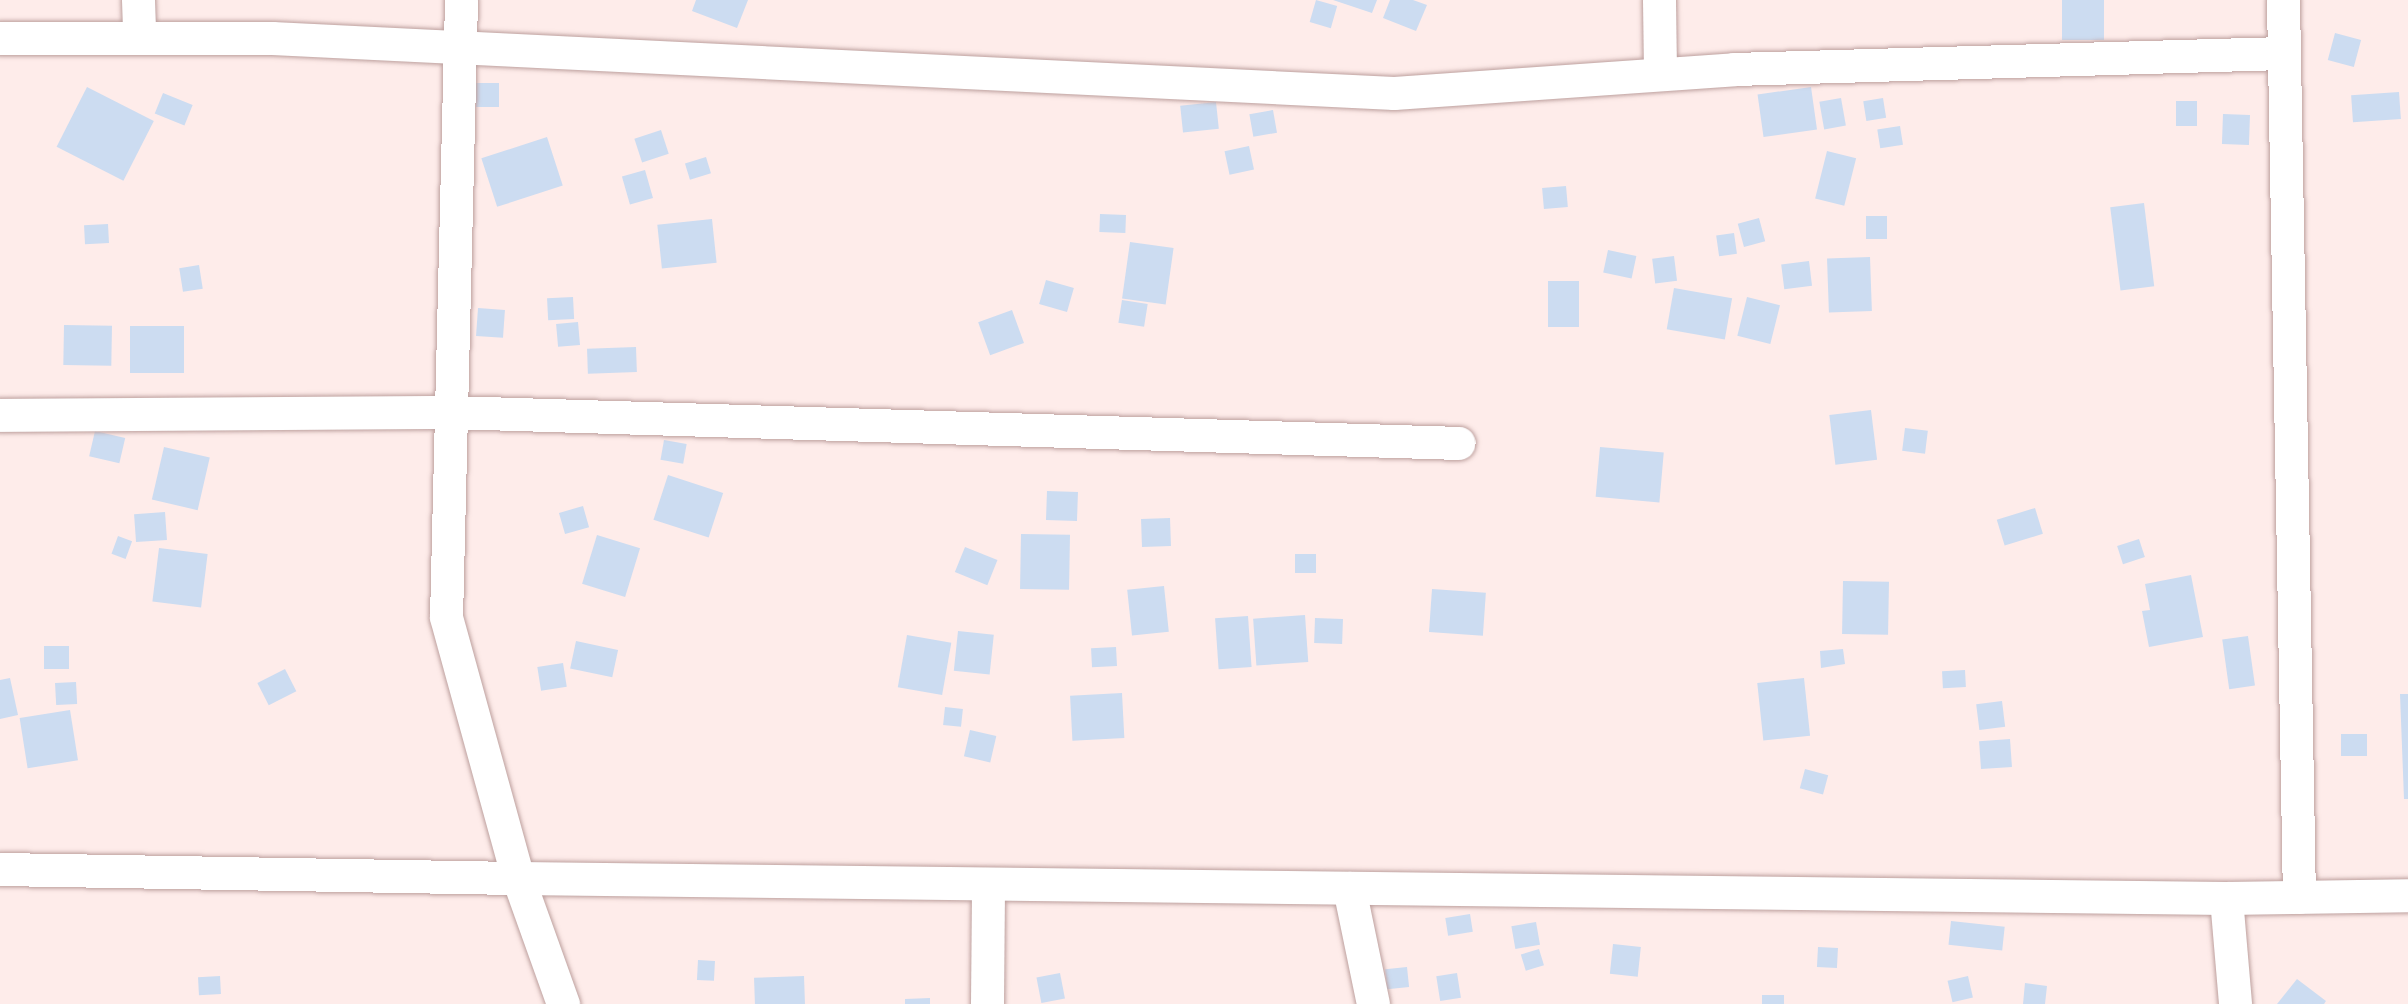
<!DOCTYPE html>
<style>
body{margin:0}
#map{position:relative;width:2408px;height:1004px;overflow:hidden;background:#feecea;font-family:"Zilla Slab",serif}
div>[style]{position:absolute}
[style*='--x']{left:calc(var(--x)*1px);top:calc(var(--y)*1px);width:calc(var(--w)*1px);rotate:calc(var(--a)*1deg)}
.building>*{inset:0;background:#ccdcf1;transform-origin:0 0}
.roads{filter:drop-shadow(0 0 2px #bda09e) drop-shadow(0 0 2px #bda09e)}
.street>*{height:33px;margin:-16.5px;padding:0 16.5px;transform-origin:16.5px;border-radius:16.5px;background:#fff}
.secondary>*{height:33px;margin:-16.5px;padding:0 16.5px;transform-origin:16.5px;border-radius:16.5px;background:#fff}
span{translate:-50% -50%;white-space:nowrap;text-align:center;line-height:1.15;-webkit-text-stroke:6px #feecea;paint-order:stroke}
</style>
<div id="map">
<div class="building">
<div style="clip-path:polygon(696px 0,748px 0,737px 28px,692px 11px)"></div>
<div style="left:1316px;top:0;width:22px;height:23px;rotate:16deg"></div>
<div style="clip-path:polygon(1333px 0,1377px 0,1372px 13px)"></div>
<div style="clip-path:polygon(1390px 0,1413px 0,1427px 5px,1416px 31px,1383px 18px)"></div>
<div style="left:2062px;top:0;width:42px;height:40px"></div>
<div style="left:2335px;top:33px;width:27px;height:28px;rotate:15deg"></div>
<div style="left:499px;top:83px;width:24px;height:23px;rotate:90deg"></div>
<div style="left:87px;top:87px;width:75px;height:67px;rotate:27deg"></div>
<div style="left:1811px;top:87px;width:43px;height:54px;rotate:82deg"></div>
<div style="left:2399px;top:92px;width:27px;height:48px;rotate:86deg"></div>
<div style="left:163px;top:93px;width:32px;height:22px;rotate:22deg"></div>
<div style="left:1841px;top:98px;width:28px;height:22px;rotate:80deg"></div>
<div style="left:1883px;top:98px;width:20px;height:20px;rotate:81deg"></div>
<div style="left:2176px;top:101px;width:21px;height:25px"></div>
<div style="left:1216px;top:102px;width:27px;height:36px;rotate:84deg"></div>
<div style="left:1273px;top:110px;width:23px;height:24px;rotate:80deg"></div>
<div style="left:2223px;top:114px;width:27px;height:30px;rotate:2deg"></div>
<div style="left:1900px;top:126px;width:19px;height:23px;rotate:81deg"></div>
<div style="left:661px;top:130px;width:25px;height:28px;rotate:72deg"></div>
<div style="left:547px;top:137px;width:51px;height:69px;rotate:72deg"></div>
<div style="left:1249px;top:146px;width:24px;height:25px;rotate:78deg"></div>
<div style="left:1827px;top:151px;width:30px;height:49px;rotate:14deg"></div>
<div style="left:706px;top:157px;width:17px;height:22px;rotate:73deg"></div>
<div style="left:645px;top:170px;width:29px;height:24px;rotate:74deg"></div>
<div style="left:1566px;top:186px;width:21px;height:24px;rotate:85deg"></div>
<div style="left:2144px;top:203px;width:84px;height:34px;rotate:83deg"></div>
<div style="left:1100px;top:214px;width:26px;height:18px;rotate:2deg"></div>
<div style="left:1887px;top:216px;width:23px;height:21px;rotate:90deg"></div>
<div style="left:1759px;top:218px;width:24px;height:22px;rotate:75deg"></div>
<div style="left:712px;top:219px;width:44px;height:55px;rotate:84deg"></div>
<div style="left:108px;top:224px;width:19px;height:24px;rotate:87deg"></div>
<div style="left:1734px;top:233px;width:21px;height:18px;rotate:82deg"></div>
<div style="left:1130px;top:242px;width:44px;height:57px;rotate:8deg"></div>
<div style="left:1608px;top:250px;width:29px;height:23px;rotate:12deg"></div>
<div style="left:1674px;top:256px;width:25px;height:22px;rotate:83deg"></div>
<div style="left:1870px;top:257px;width:54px;height:43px;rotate:88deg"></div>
<div style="left:1809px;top:261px;width:25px;height:28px;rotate:83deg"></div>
<div style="left:199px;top:265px;width:24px;height:20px;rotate:81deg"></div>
<div style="left:1046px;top:280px;width:29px;height:25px;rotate:16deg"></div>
<div style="left:1548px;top:281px;width:31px;height:46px"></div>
<div style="left:1674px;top:288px;width:59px;height:42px;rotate:10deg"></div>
<div style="left:573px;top:297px;width:22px;height:26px;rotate:87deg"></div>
<div style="left:1747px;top:297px;width:34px;height:40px;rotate:14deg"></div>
<div style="left:1122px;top:300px;width:26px;height:23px;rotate:9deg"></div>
<div style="left:478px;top:308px;width:27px;height:28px;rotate:4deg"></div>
<div style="left:1012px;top:310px;width:35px;height:36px;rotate:70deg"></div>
<div style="left:578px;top:322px;width:23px;height:22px;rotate:85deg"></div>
<div style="left:64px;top:325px;width:48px;height:40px;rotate:1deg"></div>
<div style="left:184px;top:326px;width:47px;height:54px;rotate:90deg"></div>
<div style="left:636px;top:347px;width:25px;height:49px;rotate:88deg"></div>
<div style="left:1871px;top:410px;width:50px;height:42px;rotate:83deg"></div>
<div style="left:1905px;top:428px;width:23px;height:23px;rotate:7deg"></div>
<div style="left:95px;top:431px;width:31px;height:26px;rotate:13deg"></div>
<div style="left:664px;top:440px;width:23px;height:20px;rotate:10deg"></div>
<div style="left:164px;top:447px;width:47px;height:54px;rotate:13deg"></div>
<div style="left:1600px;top:447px;width:64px;height:50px;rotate:5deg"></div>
<div style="left:668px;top:475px;width:58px;height:47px;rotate:18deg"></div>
<div style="left:1047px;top:491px;width:31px;height:29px;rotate:2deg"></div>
<div style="left:583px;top:506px;width:22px;height:25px;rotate:74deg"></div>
<div style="left:2035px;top:508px;width:27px;height:40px;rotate:73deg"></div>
<div style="left:165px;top:512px;width:28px;height:31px;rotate:86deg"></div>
<div style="left:1170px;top:518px;width:28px;height:29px;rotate:88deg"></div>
<div style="left:1021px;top:534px;width:49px;height:55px;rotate:1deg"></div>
<div style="left:597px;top:535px;width:45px;height:51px;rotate:17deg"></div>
<div style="left:118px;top:536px;width:15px;height:19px;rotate:20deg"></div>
<div style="left:2139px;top:539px;width:19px;height:23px;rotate:72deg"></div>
<div style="left:965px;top:547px;width:35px;height:27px;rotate:22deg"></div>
<div style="left:159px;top:548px;width:49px;height:54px;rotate:7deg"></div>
<div style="left:1295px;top:554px;width:21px;height:19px"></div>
<div style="clip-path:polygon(2191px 575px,2203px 637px,2149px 647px,2142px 611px,2150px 610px,2145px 584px)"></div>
<div style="left:1843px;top:581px;width:46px;height:53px;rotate:1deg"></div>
<div style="left:1164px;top:586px;width:46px;height:37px;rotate:84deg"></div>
<div style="left:1432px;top:589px;width:54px;height:43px;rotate:4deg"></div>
<div style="left:1305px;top:615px;width:47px;height:52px;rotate:86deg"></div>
<div style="left:1248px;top:616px;width:51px;height:33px;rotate:86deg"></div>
<div style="left:1315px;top:618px;width:28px;height:25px;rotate:2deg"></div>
<div style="left:958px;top:631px;width:36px;height:40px;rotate:6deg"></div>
<div style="left:907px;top:635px;width:45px;height:53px;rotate:10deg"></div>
<div style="left:2248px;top:636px;width:50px;height:26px;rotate:82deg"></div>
<div style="left:576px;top:641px;width:43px;height:28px;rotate:12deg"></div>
<div style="left:69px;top:646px;width:23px;height:25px;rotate:90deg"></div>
<div style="left:1116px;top:647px;width:19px;height:25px;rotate:87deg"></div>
<div style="clip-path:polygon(1843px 649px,1845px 664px,1821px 668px,1820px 651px)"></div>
<div style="left:563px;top:663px;width:24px;height:26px;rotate:81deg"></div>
<div style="left:285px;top:669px;width:25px;height:31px;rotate:63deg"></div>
<div style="left:1965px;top:670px;width:17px;height:23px;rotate:87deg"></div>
<div style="clip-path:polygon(10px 678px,18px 715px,0 719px,0 680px)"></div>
<div style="left:1804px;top:678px;width:58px;height:47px;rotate:84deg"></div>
<div style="left:76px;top:682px;width:22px;height:21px;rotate:87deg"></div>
<div style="left:1122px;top:693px;width:45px;height:52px;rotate:87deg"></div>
<div style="clip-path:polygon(2400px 694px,2408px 694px,2408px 799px,2404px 799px)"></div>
<div style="left:2002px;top:701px;width:26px;height:26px;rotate:83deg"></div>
<div style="left:945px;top:707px;width:18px;height:18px;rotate:6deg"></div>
<div style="left:70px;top:710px;width:51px;height:51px;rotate:81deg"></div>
<div style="left:970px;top:730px;width:27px;height:27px;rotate:13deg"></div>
<div style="left:2341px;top:734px;width:26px;height:22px"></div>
<div style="left:2010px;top:739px;width:28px;height:31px;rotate:86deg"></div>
<div style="left:1805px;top:769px;width:24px;height:20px;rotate:15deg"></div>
<div style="left:1470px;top:914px;width:18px;height:25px;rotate:81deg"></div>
<div style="left:1951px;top:921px;width:54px;height:24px;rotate:6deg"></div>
<div style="left:1536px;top:922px;width:23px;height:25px;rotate:80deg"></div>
<div style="left:1613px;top:944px;width:28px;height:30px;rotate:6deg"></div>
<div style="left:1818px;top:947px;width:20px;height:20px;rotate:3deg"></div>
<div style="left:1539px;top:949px;width:17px;height:19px;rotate:73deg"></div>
<div style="left:698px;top:960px;width:17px;height:20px;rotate:3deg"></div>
<div style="left:1407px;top:967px;width:20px;height:22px;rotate:84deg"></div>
<div style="left:1060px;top:973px;width:26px;height:24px;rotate:79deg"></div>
<div style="left:1457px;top:973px;width:25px;height:21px;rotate:81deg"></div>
<div style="left:220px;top:976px;width:18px;height:22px;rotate:87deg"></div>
<div style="left:804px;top:976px;width:28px;height:50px;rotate:88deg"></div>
<div style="left:1968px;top:976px;width:22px;height:21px;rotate:77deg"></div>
<div style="clip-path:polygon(2297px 979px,2326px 1001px,2324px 1004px,2277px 1004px)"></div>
<div style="clip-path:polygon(2025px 983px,2047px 986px,2045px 1004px,2023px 1004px)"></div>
<div style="left:1762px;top:995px;width:22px;height:9px"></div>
<div style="clip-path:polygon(930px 998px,930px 1004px,905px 1004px,905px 999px)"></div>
</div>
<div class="roads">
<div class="street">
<div style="--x:138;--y:0;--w:38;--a:88"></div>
<div style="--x:461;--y:0;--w:617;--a:91.39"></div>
<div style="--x:446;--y:617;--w:271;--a:74.6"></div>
<div style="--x:518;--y:878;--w:134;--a:70.3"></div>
<div style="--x:1659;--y:0;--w:74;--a:89.2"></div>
<div style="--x:2283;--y:0;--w:897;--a:88.98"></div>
<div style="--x:0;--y:38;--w:272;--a:0"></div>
<div style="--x:272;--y:38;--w:1123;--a:2.81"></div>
<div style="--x:1394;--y:93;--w:341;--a:-4"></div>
<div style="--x:1734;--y:69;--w:549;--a:-1.67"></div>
<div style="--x:0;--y:415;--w:451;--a:-0.4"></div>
<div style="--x:451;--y:412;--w:1008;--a:1.76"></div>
<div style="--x:1349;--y:888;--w:118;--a:78.3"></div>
<div style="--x:2226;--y:898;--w:106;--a:85.1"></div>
<div style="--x:987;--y:1004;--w:120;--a:-89.5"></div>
</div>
<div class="secondary">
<div style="--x:0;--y:869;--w:518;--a:1"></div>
<div style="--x:518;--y:878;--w:1708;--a:0.67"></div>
<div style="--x:2226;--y:898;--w:182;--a:-0.9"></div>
</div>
</div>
</div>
